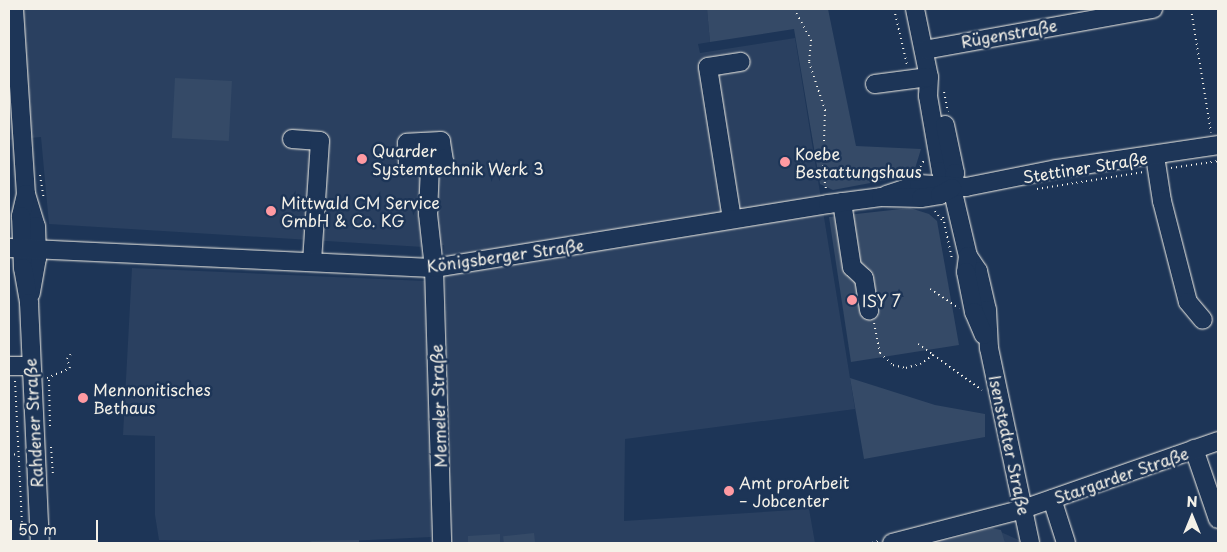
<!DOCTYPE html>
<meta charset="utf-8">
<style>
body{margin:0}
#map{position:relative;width:1227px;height:552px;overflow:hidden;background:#1d3557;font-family:"Playpen Sans",sans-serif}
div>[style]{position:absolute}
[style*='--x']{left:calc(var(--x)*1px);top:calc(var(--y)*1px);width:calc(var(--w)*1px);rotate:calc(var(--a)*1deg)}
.built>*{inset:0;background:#2a4060}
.green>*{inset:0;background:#354a67;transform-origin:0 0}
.path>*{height:2px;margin-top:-1px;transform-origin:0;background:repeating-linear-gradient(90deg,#f4f1e8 0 1px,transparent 0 5px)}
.roads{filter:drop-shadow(0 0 1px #f4f1e8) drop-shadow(0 0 1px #f4f1e8)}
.minor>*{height:18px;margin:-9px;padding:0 9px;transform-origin:9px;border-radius:9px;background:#1d3557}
.dots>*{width:14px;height:14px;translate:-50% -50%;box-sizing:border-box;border:2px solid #1d3557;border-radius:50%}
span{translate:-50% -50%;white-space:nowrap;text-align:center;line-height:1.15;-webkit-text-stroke:5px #1d3557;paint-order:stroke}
.street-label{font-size:16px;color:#f4f1e8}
.poi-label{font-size:16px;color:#f4f1e8}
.left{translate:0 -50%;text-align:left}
.frame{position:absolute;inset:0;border:10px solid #f4f1e8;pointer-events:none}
.north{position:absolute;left:1167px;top:492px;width:50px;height:50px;-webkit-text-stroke:4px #1d3557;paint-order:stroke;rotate:0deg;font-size:14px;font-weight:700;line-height:20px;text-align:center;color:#f4f1e8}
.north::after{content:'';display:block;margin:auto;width:18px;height:22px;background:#f4f1e8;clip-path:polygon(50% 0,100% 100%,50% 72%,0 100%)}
.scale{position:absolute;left:10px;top:520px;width:88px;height:22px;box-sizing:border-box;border:2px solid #f4f1e8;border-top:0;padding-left:6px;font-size:15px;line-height:18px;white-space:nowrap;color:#f4f1e8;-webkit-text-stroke:4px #1d3557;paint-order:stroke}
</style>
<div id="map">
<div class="built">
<div style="clip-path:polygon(9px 9px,707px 9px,710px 42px,698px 44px,700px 53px,795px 38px,855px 409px,625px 439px,624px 521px,809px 509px,815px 543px,454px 543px,444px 245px,423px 247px,49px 224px,41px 137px,9px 140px)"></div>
<div style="clip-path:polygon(132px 268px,425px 281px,431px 537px,307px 543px,159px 540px,155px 515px,155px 436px,123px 435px)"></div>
<div style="clip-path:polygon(992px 528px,1025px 543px,927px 543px)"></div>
</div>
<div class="green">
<div style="clip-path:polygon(707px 9px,828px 9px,856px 146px,921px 149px,913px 175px,833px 190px,820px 184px,794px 29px,710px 42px)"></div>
<div style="left:175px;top:78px;width:57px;height:60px;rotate:3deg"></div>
<div style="clip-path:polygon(910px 208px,929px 214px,937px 221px,959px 345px,851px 362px,829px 217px)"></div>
<div style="clip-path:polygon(850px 378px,935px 405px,985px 414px,985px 437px,864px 459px)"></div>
<div style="clip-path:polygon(992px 528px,1001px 530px,1005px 543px,938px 543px)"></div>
<div style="left:534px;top:533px;width:10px;height:31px;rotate:84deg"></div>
<div style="clip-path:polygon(500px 534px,500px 543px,468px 543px,468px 536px)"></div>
<div style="clip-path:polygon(359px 540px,359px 543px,307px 543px,312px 541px)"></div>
</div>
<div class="path">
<div style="--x:794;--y:9;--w:35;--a:61"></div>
<div style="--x:811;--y:40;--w:22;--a:95"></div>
<div style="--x:809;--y:62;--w:51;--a:71.6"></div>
<div style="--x:825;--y:110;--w:62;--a:91.8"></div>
<div style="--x:823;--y:172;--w:17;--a:80"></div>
<div style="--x:894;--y:9;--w:57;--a:76.9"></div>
<div style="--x:1191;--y:9;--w:125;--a:80.8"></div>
<div style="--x:944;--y:92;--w:20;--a:79"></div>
<div style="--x:1171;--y:168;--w:48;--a:-8.5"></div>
<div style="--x:918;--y:171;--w:13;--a:-61"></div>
<div style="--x:40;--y:175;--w:25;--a:81"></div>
<div style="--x:1037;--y:189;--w:108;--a:-9"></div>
<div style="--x:935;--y:211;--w:13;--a:51"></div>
<div style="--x:943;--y:217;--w:43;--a:77.9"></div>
<div style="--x:930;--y:289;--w:35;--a:33"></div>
<div style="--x:874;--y:323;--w:31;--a:79"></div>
<div style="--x:880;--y:353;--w:18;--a:43"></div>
<div style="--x:893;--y:365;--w:13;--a:13"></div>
<div style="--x:906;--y:368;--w:15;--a:-16"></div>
<div style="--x:920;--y:364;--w:16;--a:-35"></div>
<div style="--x:933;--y:355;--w:60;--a:35.5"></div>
<div style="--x:918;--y:344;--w:19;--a:36"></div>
<div style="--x:47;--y:378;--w:25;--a:-23"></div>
<div style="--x:70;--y:368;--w:9;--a:-108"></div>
<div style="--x:67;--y:359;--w:6;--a:-51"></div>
<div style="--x:49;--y:380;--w:47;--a:88.8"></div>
<div style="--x:15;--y:381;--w:162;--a:87.2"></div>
<div style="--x:51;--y:447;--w:30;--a:86"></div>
<div style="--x:9;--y:455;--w:10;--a:-6"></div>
<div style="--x:872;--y:543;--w:6;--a:-18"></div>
</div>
<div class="roads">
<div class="minor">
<div style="--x:14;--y:9;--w:185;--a:86.3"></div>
<div style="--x:26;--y:194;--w:34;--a:73"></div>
<div style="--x:36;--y:226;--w:32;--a:88"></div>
<div style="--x:37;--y:258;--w:36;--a:100"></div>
<div style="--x:915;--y:9;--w:69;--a:78.4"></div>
<div style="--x:929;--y:77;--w:19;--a:93"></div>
<div style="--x:928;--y:96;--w:76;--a:80.2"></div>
<div style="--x:941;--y:171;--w:20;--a:57"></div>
<div style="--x:952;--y:188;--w:70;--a:76.8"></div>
<div style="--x:968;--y:256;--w:18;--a:56"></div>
<div style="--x:978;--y:271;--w:40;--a:77"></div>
<div style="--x:987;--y:310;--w:38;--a:87"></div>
<div style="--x:989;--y:348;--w:199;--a:78.1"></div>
<div style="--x:924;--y:50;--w:233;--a:-10.2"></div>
<div style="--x:875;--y:84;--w:54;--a:-7.4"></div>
<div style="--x:945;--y:125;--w:49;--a:78.2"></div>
<div style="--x:955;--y:173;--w:15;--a:101"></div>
<div style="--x:292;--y:139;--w:28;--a:4"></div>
<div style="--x:320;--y:141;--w:120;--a:93.8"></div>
<div style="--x:1155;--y:156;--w:46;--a:81.2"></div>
<div style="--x:1162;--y:201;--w:104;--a:75.6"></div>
<div style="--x:1188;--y:302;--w:23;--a:50"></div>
<div style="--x:430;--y:165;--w:10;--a:-6"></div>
<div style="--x:440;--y:164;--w:5;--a:-37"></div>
<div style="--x:444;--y:161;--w:20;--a:-99"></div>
<div style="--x:441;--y:141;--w:34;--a:177"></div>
<div style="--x:407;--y:143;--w:19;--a:87"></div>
<div style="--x:408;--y:162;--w:22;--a:8"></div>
<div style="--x:430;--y:165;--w:49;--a:92.3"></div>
<div style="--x:428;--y:214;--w:54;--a:83.7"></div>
<div style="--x:434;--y:268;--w:275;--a:88.3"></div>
<div style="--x:26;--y:194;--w:23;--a:103"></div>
<div style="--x:21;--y:216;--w:52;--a:87.8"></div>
<div style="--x:23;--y:268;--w:36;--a:80"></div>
<div style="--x:29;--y:303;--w:240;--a:87.4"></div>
<div style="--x:886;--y:195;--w:35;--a:-18"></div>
<div style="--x:919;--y:184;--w:47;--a:3.7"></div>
<div style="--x:966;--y:187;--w:92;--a:-11.3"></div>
<div style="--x:1056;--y:169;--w:164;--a:-8.4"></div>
<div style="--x:842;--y:202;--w:66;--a:81.3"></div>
<div style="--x:852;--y:267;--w:16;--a:43"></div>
<div style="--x:864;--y:278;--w:33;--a:81"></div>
<div style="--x:732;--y:219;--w:154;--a:-99"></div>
<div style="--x:708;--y:67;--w:33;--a:-9"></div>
<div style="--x:9;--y:248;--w:425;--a:2.7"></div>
<div style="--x:434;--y:268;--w:399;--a:-9.2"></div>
<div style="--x:828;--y:204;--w:53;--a:-7.5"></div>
<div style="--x:881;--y:197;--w:40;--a:1.4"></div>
<div style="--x:921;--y:198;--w:19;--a:-9"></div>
<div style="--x:940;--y:195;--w:14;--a:-30"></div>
<div style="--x:968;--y:256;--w:16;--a:97"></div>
<div style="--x:966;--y:272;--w:41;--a:78.7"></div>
<div style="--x:974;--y:312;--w:25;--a:67"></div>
<div style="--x:9;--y:366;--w:20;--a:0"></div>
<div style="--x:1194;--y:449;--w:74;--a:71.1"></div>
<div style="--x:1052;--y:499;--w:46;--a:72.3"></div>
<div style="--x:892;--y:543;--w:135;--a:-14.5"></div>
<div style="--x:1023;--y:509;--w:207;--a:-19.2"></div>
</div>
</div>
<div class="dots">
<div style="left:362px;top:159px;background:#ff9aa2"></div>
<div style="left:785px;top:162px;background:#ff9aa2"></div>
<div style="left:271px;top:211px;background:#ff9aa2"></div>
<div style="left:852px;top:300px;background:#ff9aa2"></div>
<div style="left:83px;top:398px;background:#ff9aa2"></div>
<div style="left:729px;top:491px;background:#ff9aa2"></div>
</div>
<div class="street-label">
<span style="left:1009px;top:33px;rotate:-10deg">Rügenstraße</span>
<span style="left:1085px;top:167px;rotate:-9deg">Stettiner Straße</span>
<span style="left:505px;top:255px;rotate:-8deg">Königsberger Straße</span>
<span style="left:438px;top:406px;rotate:-92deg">Memeler Straße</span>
<span style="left:33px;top:423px;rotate:-93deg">Rahdener Straße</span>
<span style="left:1010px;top:445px;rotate:78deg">Isenstedter Straße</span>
<span style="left:1121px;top:475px;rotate:-19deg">Stargarder Straße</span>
</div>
<div class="poi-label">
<span class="left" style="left:372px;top:159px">Quarder<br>Systemtechnik Werk 3</span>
<span class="left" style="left:795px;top:162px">Koebe<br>Bestattungshaus</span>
<span class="left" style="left:281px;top:211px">Mittwald CM Service<br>GmbH &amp; Co. KG</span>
<span class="left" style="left:862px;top:300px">ISY 7</span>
<span class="left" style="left:93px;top:398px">Mennonitisches<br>Bethaus</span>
<span class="left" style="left:739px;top:491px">Amt proArbeit<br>– Jobcenter</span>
</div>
<div class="frame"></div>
<div class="north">N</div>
<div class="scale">50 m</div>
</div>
